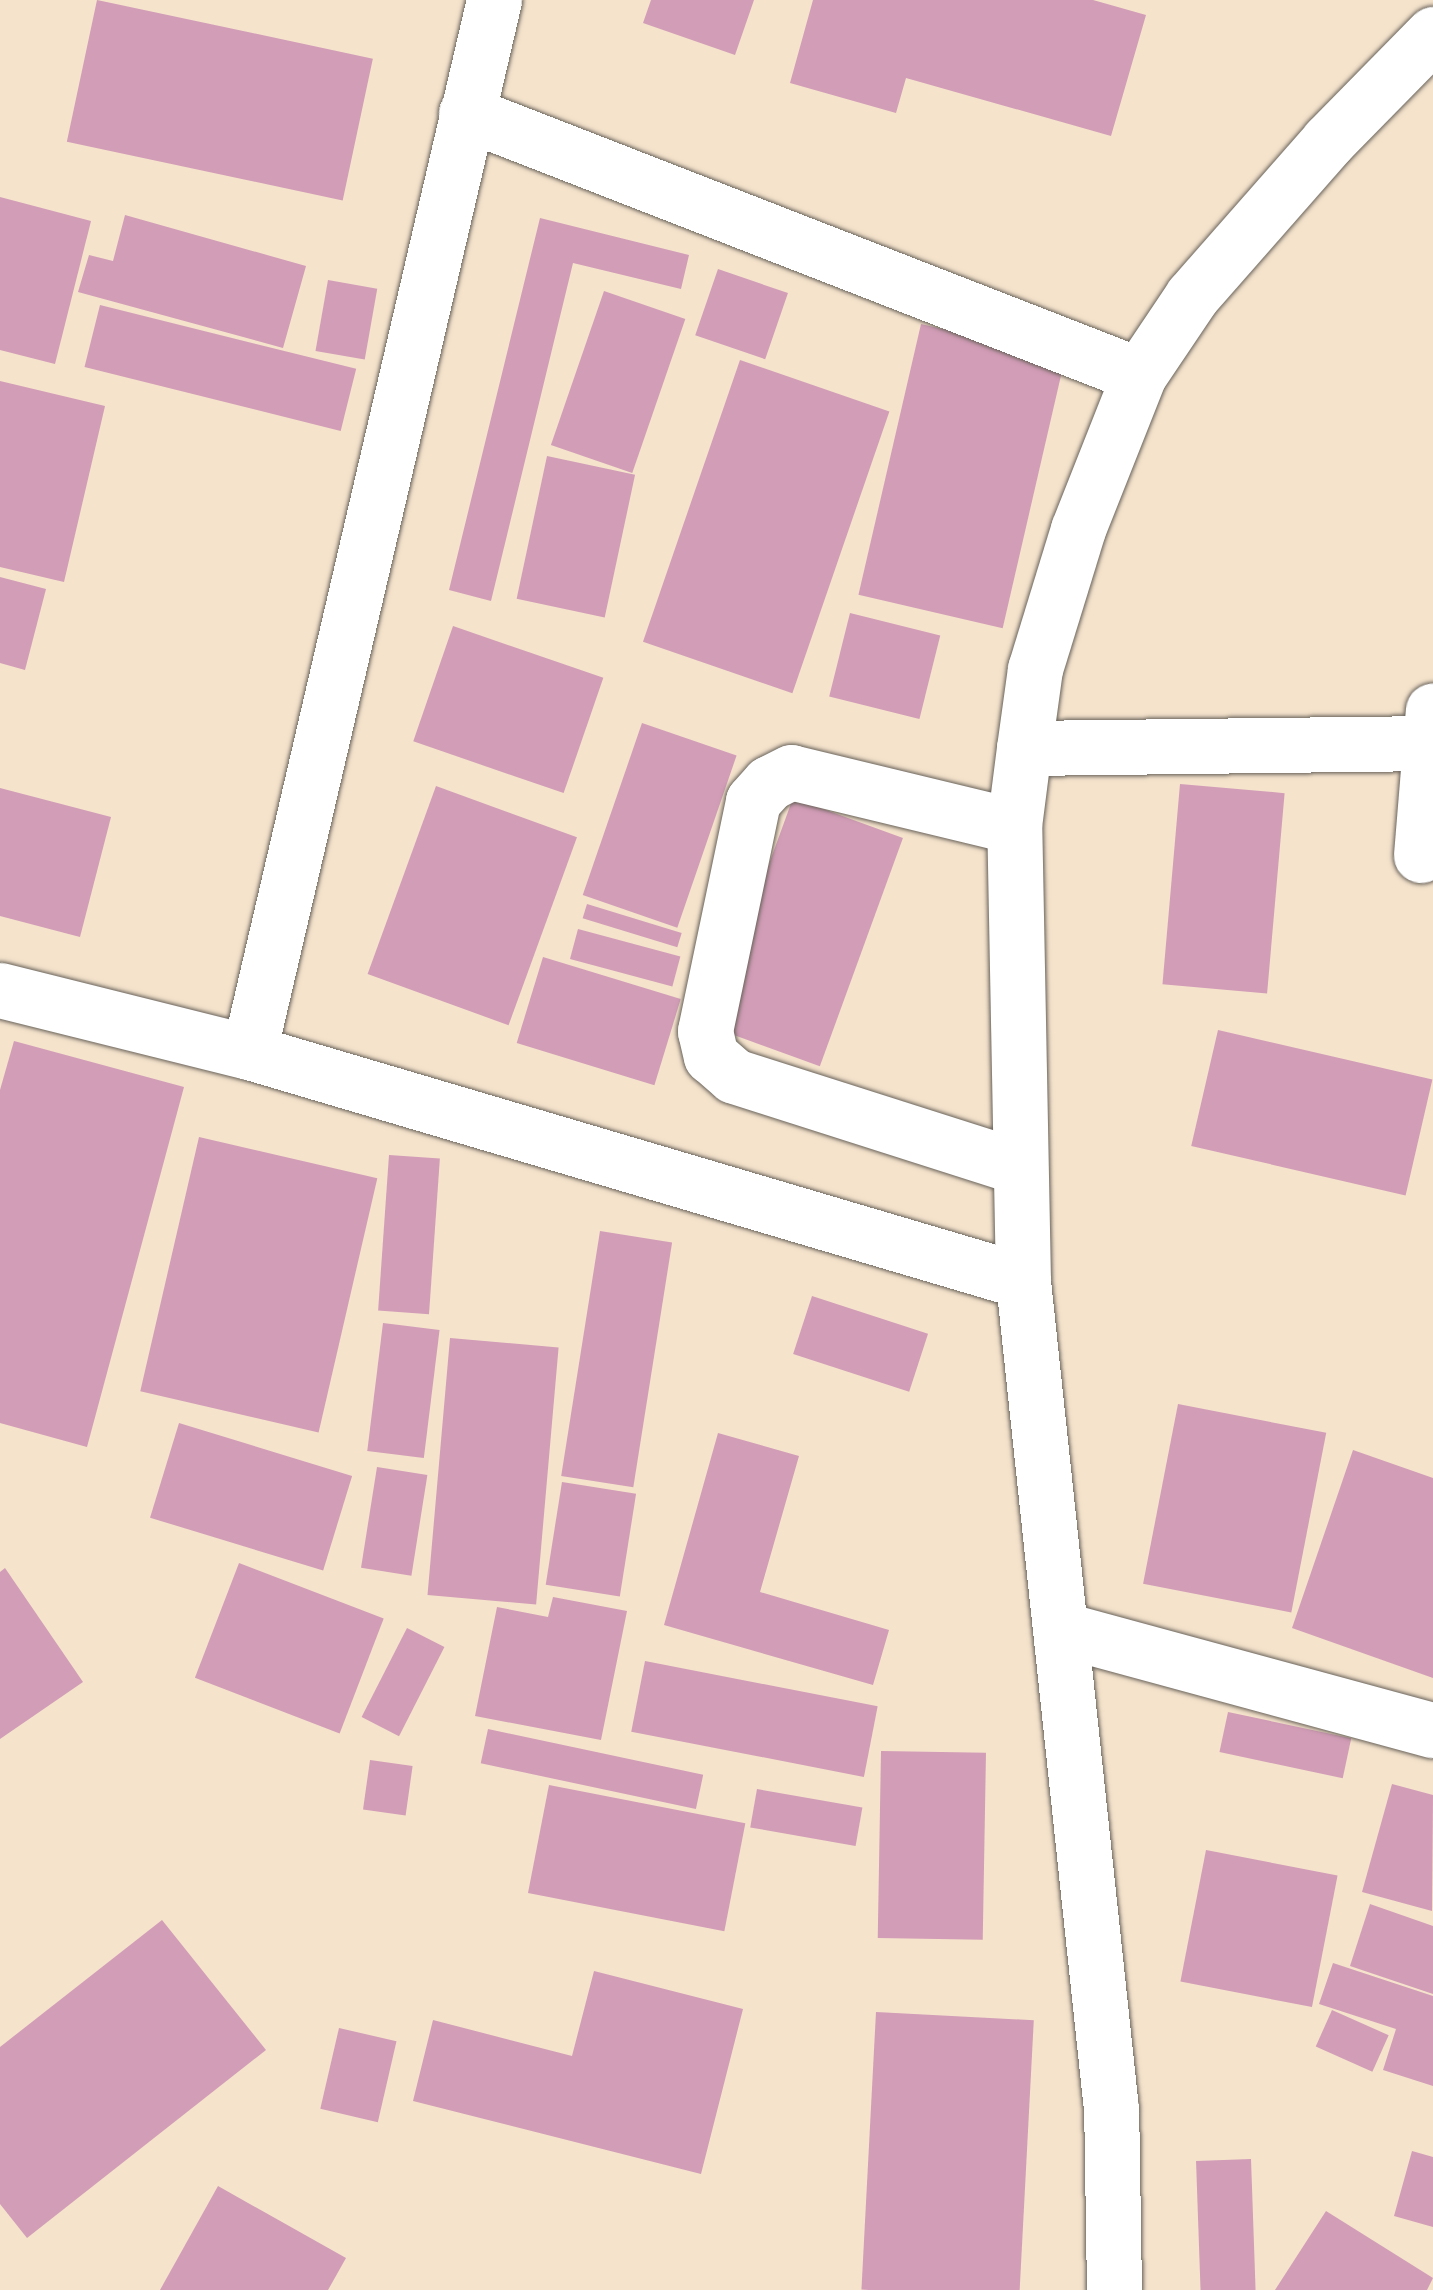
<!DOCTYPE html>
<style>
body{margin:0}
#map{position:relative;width:1433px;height:2290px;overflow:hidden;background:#f5e3cc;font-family:"Shantell Sans",sans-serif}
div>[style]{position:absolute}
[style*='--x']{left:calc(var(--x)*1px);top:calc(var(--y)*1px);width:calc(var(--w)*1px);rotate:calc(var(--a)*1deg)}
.building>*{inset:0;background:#d29db7;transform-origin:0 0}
.roads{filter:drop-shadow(0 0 2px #68625a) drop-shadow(0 0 2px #68625a)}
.minor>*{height:55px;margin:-27.5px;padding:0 27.5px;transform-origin:27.5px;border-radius:27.5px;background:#fff}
span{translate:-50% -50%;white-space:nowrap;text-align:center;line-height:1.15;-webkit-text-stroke:9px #f7f3e8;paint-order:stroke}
</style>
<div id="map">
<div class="building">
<div style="left:97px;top:0;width:282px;height:145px;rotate:12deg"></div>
<div style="clip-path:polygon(651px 0,754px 0,735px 55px,643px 23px)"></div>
<div style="clip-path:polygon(813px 0,1093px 0,1146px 15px,1111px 136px,906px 78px,896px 113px,790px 83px)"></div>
<div style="clip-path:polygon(0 197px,91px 221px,55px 364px,0 350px)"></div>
<div style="clip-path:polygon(125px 215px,306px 266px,283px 348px,78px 292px,89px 255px,113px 261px)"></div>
<div style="clip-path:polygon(540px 218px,689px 255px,681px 289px,573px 263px,491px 601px,449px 590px)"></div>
<div style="left:718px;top:269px;width:74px;height:70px;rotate:19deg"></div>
<div style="left:328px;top:280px;width:50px;height:72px;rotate:10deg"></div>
<div style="left:604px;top:291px;width:86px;height:163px;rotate:19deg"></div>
<div style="left:100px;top:305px;width:264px;height:64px;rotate:14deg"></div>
<div style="left:921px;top:324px;width:148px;height:278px;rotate:13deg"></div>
<div style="left:740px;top:360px;width:158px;height:298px;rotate:19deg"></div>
<div style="clip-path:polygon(0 381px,105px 406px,64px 582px,0 567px)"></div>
<div style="left:547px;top:456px;width:90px;height:146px;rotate:12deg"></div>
<div style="clip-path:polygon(0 577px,46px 589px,25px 670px,0 663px)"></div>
<div style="left:850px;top:613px;width:93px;height:86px;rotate:14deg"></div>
<div style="left:453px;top:626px;width:159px;height:122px;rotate:19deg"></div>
<div style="left:642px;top:723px;width:100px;height:182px;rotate:19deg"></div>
<div style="left:1180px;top:784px;width:105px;height:201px;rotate:5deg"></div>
<div style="left:436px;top:786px;width:150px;height:200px;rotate:20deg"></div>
<div style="clip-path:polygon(0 788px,111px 817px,80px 937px,0 916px)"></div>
<div style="left:793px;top:798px;width:117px;height:243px;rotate:20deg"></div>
<div style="left:587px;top:904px;width:99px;height:15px;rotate:17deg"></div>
<div style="left:578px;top:929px;width:106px;height:31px;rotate:15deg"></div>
<div style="left:543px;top:957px;width:144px;height:90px;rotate:17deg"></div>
<div style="left:1218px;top:1030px;width:220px;height:119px;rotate:13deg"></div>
<div style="clip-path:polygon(14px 1041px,184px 1087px,87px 1447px,0 1423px,0 1090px)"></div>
<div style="left:199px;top:1137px;width:183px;height:261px;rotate:13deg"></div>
<div style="left:389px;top:1155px;width:51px;height:156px;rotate:4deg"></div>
<div style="left:600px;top:1231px;width:73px;height:248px;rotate:9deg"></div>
<div style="left:812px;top:1296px;width:122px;height:61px;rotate:18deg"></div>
<div style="left:383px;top:1323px;width:57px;height:129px;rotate:7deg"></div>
<div style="left:450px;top:1338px;width:109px;height:258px;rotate:5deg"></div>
<div style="left:1178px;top:1404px;width:151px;height:183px;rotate:11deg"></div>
<div style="left:179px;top:1423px;width:181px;height:99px;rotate:17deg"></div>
<div style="clip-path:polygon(718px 1433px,799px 1456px,760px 1592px,889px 1630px,873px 1685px,664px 1625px)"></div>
<div style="clip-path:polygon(1353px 1450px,1433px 1478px,1433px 1678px,1292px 1628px)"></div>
<div style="left:377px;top:1467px;width:51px;height:102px;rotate:9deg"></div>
<div style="left:562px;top:1482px;width:75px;height:104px;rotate:9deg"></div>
<div style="left:239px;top:1563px;width:155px;height:123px;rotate:21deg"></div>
<div style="clip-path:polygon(5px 1568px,83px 1682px,0 1739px,0 1572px)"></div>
<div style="clip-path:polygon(553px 1597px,627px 1611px,601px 1740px,475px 1716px,497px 1607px,548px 1617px)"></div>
<div style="left:407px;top:1628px;width:42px;height:100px;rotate:27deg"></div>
<div style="left:645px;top:1661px;width:237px;height:72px;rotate:11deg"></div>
<div style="left:1228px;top:1712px;width:126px;height:41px;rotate:12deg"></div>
<div style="left:488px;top:1729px;width:220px;height:35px;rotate:12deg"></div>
<div style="left:881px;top:1751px;width:105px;height:187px;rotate:1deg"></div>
<div style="left:370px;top:1760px;width:43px;height:50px;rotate:8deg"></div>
<div style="clip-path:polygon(1392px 1784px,1433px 1795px,1432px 1911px,1362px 1892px)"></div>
<div style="left:549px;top:1785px;width:200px;height:110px;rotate:11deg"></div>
<div style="left:757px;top:1789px;width:107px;height:39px;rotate:10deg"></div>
<div style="left:1206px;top:1850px;width:134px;height:134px;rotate:11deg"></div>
<div style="clip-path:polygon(1370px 1904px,1433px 1926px,1433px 1994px,1350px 1966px)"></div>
<div style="clip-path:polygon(162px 1920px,266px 2050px,27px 2238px,0 2204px,0 2047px)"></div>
<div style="clip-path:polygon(1333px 1963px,1433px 1996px,1433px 2086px,1383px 2070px,1396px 2029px,1319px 2004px)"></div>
<div style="clip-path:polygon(594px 1971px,743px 2009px,701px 2174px,413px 2101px,433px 2020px,572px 2056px)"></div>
<div style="left:1332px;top:2010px;width:62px;height:40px;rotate:24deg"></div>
<div style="left:876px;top:2012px;width:158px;height:278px;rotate:3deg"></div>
<div style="left:339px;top:2028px;width:59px;height:83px;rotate:13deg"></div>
<div style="clip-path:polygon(1412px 2151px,1433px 2157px,1433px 2227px,1394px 2216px)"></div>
<div style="left:1251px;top:2159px;width:131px;height:55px;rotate:88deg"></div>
<div style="clip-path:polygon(218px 2186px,346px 2258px,328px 2290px,160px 2290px)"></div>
<div style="clip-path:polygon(1326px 2211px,1433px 2278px,1427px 2290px,1275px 2290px)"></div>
</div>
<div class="roads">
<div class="minor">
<div style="--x:466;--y:113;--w:722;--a:21.27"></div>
<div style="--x:1024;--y:748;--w:406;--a:-0.7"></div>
<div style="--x:1014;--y:826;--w:229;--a:-166.4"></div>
<div style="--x:791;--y:772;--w:25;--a:153"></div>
<div style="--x:769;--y:783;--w:24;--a:132"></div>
<div style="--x:753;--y:801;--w:235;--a:101.8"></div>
<div style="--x:705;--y:1031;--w:26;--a:77"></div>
<div style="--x:711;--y:1056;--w:30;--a:41"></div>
<div style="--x:734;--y:1076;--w:300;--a:17.7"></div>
<div style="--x:1421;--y:855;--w:145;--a:-85.3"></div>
<div style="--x:0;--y:990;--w:257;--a:14"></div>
<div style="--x:249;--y:1052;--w:807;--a:16.48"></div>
<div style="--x:249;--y:1052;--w:1080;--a:-76.89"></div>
<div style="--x:1064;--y:1630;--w:382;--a:15.2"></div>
<div style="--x:1114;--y:2290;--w:181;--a:-90.9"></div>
<div style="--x:1111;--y:2109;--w:833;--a:-96.07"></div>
<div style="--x:1023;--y:1281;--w:455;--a:-91.1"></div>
<div style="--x:1014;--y:826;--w:79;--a:-82.7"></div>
<div style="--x:1024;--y:748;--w:80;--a:-82.1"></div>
<div style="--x:1035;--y:669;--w:146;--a:-72.9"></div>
<div style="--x:1078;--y:529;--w:166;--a:-68.4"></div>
<div style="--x:1139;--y:375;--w:95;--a:-56.1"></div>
<div style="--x:1192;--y:296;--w:206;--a:-48.7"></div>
<div style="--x:1328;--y:141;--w:150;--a:-45.5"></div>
</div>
</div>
</div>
